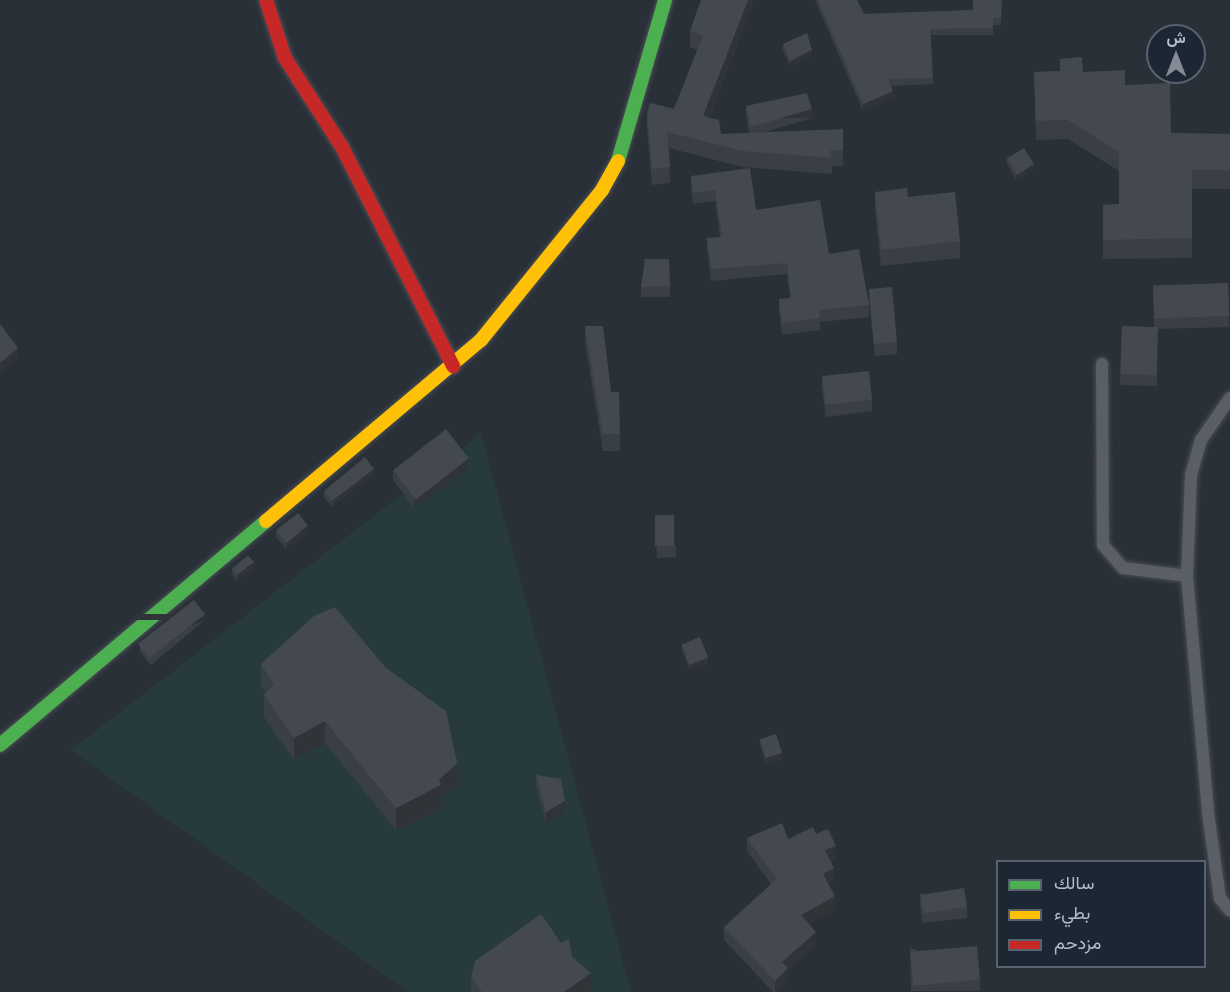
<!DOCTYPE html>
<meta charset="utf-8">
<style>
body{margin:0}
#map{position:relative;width:1230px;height:992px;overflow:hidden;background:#2a3038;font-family:"Fira Sans Condensed",Vazirmatn,sans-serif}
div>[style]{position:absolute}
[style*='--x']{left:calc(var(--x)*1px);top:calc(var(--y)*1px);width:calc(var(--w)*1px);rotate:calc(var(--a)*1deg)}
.green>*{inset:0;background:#273a3e}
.roads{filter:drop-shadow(0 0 2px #484c53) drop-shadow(0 0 2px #484c53)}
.lane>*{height:12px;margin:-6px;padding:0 6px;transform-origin:6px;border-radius:6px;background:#5a5e66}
.fast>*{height:14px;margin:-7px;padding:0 7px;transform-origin:7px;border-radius:7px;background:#4caf50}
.slow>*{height:14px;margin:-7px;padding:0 7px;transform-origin:7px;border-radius:7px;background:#ffc107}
.jam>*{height:14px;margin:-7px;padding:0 7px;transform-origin:7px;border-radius:7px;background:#c62828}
.wall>*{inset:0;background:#3a3f45;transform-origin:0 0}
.shaded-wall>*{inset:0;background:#303338;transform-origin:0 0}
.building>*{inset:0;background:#444950;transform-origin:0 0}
span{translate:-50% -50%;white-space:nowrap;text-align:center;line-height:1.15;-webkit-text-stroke:5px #1d2633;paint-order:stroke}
.legend{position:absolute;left:996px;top:860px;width:210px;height:108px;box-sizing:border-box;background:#1d2633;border:2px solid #59626f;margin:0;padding:8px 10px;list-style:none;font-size:18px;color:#b4bcc9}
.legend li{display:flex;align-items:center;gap:12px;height:30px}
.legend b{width:30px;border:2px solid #59626f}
.north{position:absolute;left:1146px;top:24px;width:60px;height:60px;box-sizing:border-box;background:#1d2633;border:2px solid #59626f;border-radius:50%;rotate:0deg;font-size:16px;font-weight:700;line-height:24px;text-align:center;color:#b4bcc9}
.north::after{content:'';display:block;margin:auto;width:21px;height:27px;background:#848b96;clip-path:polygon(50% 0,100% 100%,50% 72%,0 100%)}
</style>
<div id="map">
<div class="green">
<div style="clip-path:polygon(481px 433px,631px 992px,408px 992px,71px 750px)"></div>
</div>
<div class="roads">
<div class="lane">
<div style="--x:1102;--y:364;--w:181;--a:89.7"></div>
<div style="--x:1103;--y:545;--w:30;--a:49"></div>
<div style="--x:1123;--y:568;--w:64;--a:7.1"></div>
<div style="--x:1230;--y:398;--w:51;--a:124.6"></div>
<div style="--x:1201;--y:440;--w:37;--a:106"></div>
<div style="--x:1191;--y:476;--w:100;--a:92.3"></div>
<div style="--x:1187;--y:576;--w:238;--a:84.9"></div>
<div style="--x:1208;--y:813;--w:86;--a:82"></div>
<div style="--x:1220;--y:898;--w:16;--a:52"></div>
</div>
<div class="fast">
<div style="--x:618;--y:161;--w:168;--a:-73.7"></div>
<div style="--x:0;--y:745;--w:348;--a:-40.1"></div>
</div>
<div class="slow">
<div style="--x:266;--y:521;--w:281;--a:-40.1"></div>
<div style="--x:481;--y:340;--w:193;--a:-51.1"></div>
<div style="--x:602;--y:190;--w:33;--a:-61"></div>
</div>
<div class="jam">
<div style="--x:266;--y:0;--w:61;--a:71.9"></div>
<div style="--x:285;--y:58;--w:106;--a:57.4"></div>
<div style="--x:342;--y:147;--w:246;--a:63.1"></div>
</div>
</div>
<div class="wall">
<div style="clip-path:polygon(699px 0,754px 0,709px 118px,721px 134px,749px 133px,746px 115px,746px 106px,812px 118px,762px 133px,843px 150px,843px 166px,832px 166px,832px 174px,742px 167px,669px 148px,670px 183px,652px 185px,647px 129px,647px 113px,674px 109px,697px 50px,690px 47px,690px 31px,701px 1px)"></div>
<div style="clip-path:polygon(815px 0,857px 0,864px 14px,973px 10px,1002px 0,1001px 25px,993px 25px,993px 35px,931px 35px,933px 84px,891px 86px,893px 97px,863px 111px)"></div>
<div style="clip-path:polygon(783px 44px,812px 56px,790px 66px,783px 50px)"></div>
<div style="clip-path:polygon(1060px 59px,1083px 72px,1125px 85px,1171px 133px,1230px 134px,1230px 189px,1192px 189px,1192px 258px,1103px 259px,1103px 205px,1119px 204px,1119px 171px,1068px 139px,1036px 140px,1034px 72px,1060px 71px)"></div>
<div style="clip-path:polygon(1007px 158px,1034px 169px,1016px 180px,1007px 164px)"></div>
<div style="clip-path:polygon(691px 176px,756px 210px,829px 254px,869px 305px,869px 317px,820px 322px,820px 330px,782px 335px,779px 311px,779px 299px,790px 298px,787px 274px,711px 281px,707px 249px,707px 238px,720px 237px,715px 201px,693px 204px,691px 188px)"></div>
<div style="clip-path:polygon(875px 192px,908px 197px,960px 241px,960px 258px,881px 266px,875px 209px)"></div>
<div style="clip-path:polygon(1228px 283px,1229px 327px,1158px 329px,1157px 386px,1120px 385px,1122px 326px,1154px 327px,1153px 288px)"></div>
<div style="left:670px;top:286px;width:11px;height:29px;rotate:90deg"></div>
<div style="clip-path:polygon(869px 290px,897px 342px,897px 354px,875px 356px,869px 301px)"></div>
<div style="clip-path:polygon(585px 326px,611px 392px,620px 434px,620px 451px,603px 451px,585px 343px)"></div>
<div style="clip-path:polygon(822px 377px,872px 400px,872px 411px,826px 417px,822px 388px)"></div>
<div style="clip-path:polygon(469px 468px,414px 508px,393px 480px,393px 470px)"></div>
<div style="clip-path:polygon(374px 474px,332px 507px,324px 497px,324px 491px)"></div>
<div style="clip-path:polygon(655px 515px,676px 546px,676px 557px,657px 558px)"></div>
<div style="clip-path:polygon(276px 531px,308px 532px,286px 549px,276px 537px)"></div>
<div style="clip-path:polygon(254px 567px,237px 581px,232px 574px,232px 569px)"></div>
<div style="clip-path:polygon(205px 620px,151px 665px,140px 652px,140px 646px)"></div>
<div style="clip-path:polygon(682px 645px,708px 663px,690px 670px,682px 650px)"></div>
<div style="clip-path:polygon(261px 664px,457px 785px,441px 799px,441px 807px,396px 830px,325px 743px,294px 760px,264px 717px,264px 695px,266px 693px,261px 686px)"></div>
<div style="clip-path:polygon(760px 739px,782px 759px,766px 764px,760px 745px)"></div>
<div style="clip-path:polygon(536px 775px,565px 813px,546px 823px,536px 786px)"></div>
<div style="clip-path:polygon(816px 834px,836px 859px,831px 861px,834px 881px,828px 884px,835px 909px,809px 924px,816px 945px,788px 970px,788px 981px,776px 992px,773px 992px,724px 940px,724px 927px,771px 884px,747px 851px,747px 838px,788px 839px)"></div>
<div style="clip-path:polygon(920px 893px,967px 907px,967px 918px,922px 923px,920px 904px)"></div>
<div style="clip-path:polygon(561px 943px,572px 957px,591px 992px,471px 992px,471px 977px)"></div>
<div style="clip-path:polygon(910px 947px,980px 980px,980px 991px,911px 991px)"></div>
</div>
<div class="shaded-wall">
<div style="clip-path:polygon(748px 0,754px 0,703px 132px,703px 116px)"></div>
<div style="clip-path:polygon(812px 50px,812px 56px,790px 66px,790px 61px)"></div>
<div style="clip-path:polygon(893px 91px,893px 97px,863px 111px,863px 104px)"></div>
<div style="left:812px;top:109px;width:9px;height:65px;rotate:90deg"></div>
<div style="clip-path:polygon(1034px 164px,1034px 169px,1016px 180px,1016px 174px)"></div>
<div style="clip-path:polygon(18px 348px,18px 358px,0 373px,0 363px)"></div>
<div style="clip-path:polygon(469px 458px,469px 468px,414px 508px,414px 498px)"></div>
<div style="clip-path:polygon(374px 469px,374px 474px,332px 507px,332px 501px)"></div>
<div style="clip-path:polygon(308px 526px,308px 532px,286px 549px,286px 544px)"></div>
<div style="clip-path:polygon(254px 562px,254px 567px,237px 581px,237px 575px)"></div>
<div style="left:205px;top:614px;width:6px;height:70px;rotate:90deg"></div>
<div style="clip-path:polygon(708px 657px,708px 663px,690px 670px,690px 664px)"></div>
<div style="clip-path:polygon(325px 721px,325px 743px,294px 760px,294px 738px)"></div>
<div style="clip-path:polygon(782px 753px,782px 759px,766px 764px,766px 758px)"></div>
<div style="clip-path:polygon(457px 763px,457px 785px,441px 799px,441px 807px,396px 830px,396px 808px)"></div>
<div style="clip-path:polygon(565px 801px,565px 813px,546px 823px,546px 812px)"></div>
<div style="clip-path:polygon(836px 846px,836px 859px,825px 863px,825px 850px)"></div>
<div style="clip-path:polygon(834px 868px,834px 881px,823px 887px,823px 874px)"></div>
<div style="clip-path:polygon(835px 896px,835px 909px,801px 929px,801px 915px)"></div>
<div style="clip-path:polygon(816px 932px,816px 945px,788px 970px,788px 981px,776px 992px,775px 992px,775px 981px,782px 962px)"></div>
<div style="clip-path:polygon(591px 973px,591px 992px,564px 992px)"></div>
</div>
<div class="building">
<div style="clip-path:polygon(701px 0,748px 0,703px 116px,719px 120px,721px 134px,843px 129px,843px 150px,830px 150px,832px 158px,742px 151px,667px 132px,670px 167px,652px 169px,647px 113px,650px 103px,674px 109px,703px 36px,690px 31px)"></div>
<div style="clip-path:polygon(818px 0,857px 0,864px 14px,973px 10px,973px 0,1002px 0,1001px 18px,993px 18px,993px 28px,930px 29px,933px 78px,888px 79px,893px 91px,863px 104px)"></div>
<div style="clip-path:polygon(807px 33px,812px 50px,790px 61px,783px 44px)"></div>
<div style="clip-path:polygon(1082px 57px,1083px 72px,1125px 70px,1125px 85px,1170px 83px,1171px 133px,1230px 134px,1230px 170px,1192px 170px,1192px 238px,1103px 240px,1103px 205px,1119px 204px,1119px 152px,1068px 120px,1036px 121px,1034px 72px,1060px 71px,1060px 59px)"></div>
<div style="clip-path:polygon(807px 93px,812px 109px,750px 127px,746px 106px)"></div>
<div style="left:1024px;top:148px;width:19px;height:20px;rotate:58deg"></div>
<div style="clip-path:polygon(750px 168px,756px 210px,820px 200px,829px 254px,859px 249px,869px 305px,819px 310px,820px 318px,782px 323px,779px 299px,791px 298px,787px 263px,711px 269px,707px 238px,722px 237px,715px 190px,693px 193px,691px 176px)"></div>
<div style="clip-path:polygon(907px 188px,908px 197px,955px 192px,960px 241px,881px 250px,875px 192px)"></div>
<div style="clip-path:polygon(645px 259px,669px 259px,670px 286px,641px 287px)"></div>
<div style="left:1228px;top:283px;width:33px;height:75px;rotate:88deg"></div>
<div style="left:892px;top:287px;width:55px;height:23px;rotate:85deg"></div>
<div style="clip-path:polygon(0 324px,18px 348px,0 363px)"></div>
<div style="clip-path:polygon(585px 326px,603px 326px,611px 392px,619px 392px,620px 434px,603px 434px)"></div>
<div style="left:1122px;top:326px;width:36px;height:48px;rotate:2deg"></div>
<div style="left:869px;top:371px;width:29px;height:47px;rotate:84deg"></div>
<div style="left:446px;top:429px;width:37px;height:67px;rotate:52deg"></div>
<div style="clip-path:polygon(365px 457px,374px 469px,332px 501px,324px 491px)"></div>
<div style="left:298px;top:513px;width:16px;height:28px;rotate:52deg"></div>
<div style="left:655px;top:515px;width:19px;height:31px"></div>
<div style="clip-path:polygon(248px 555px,254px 562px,237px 575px,232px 569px)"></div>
<div style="left:194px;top:600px;width:18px;height:71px;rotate:52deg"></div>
<div style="clip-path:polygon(335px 607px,386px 668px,446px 711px,457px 763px,439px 780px,441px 785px,396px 808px,325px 721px,294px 738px,264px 695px,274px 684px,261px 664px,314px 616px)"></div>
<div style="left:700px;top:637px;width:22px;height:20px;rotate:68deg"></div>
<div style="left:776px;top:734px;width:20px;height:17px;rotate:72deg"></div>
<div style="clip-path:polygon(536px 775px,561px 779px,565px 801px,546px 812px)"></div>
<div style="clip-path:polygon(782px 823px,788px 839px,813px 827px,816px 834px,828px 829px,836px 846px,825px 850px,834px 868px,823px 874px,835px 896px,801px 915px,816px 932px,782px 962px,788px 968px,775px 981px,724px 927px,777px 879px,747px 838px)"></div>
<div style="left:964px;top:888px;width:19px;height:44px;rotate:81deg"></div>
<div style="clip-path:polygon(541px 914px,561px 943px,569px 939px,572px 957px,591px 973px,564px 992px,482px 992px,471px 977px,475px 961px)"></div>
<div style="left:977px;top:946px;width:34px;height:67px;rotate:85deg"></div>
</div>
<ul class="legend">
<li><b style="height:8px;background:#4caf50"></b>سالك</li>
<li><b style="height:8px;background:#ffc107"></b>بطيء</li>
<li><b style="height:8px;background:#c62828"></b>مزدحم</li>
</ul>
<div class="north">ش</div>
</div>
